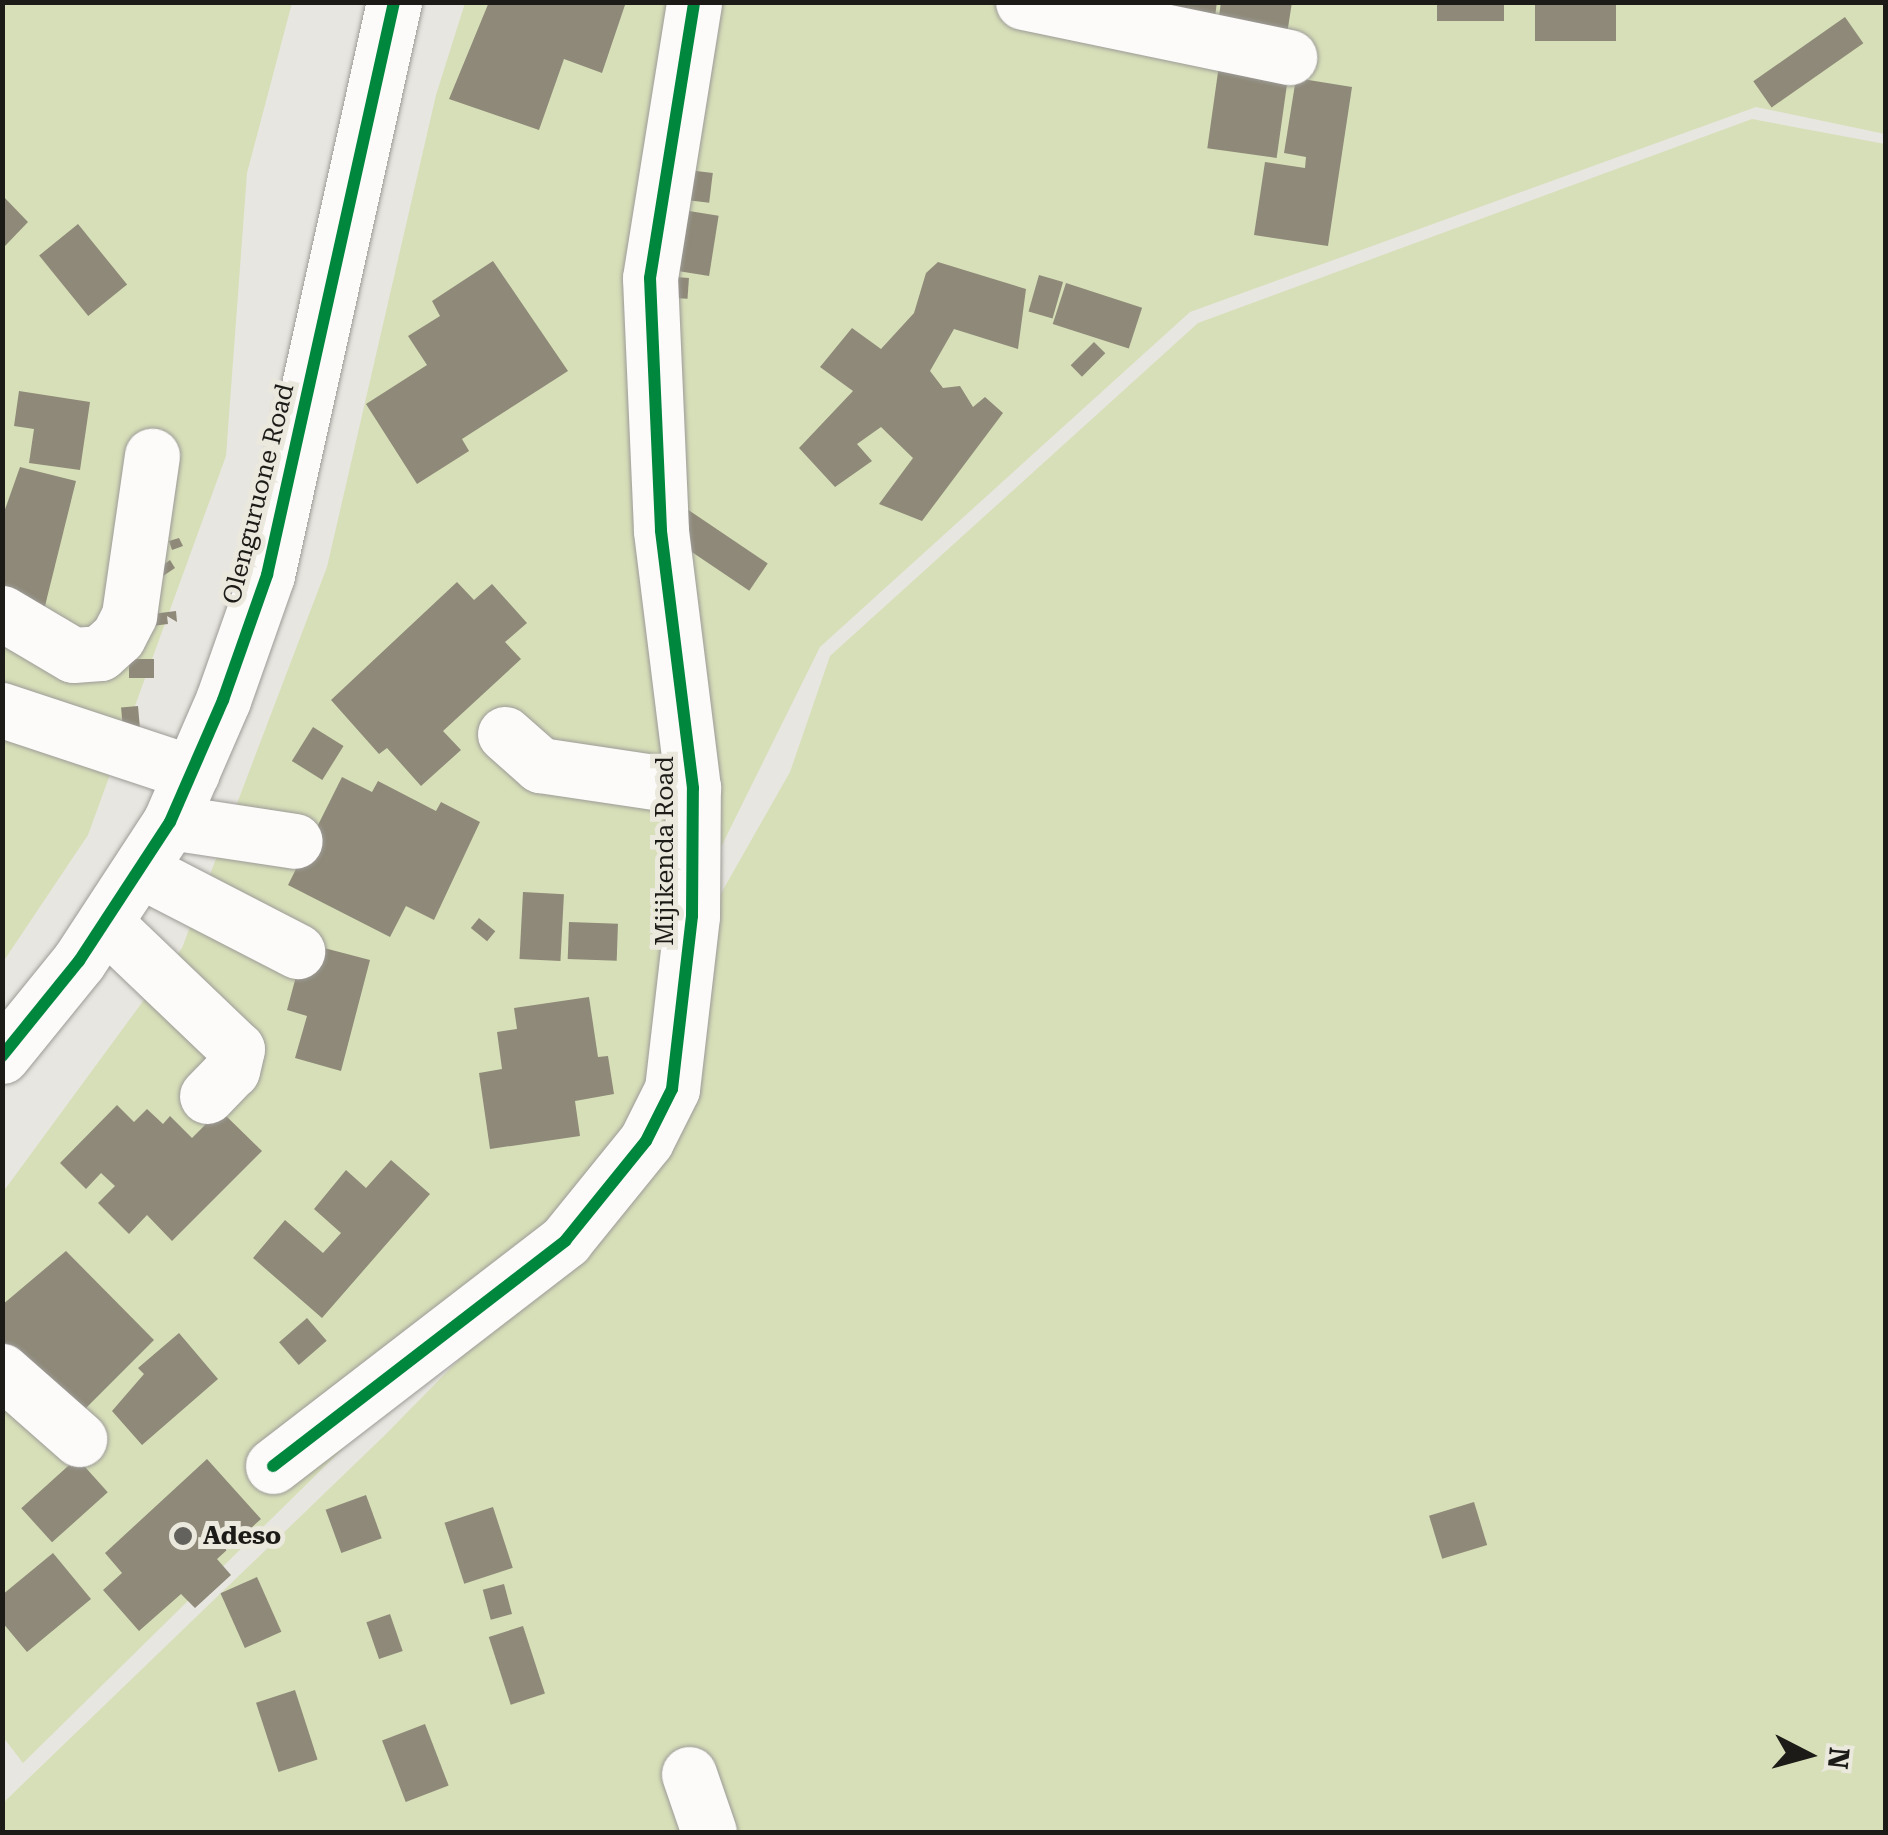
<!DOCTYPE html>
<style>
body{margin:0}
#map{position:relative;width:1888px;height:1835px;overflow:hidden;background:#e8e6e0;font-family:"Roboto Serif",serif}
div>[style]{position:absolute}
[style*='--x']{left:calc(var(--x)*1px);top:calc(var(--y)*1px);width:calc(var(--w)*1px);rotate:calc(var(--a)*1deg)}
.green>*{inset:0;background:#d7dfb8}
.building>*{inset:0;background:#8e8978;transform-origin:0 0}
.roads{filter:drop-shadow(0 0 2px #9d9b97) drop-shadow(0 0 2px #9d9b97)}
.minor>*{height:55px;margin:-27.5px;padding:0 27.5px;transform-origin:27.5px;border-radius:27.5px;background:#fcfbfa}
.cycleway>*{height:12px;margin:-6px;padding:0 6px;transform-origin:6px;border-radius:6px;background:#00873e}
.dots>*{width:28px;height:28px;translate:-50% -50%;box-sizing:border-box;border:5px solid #ebe8dd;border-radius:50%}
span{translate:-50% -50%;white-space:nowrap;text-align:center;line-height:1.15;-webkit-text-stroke:10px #ebe8dd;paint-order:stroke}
.street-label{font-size:25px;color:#1c1b17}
.poi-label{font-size:25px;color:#1c1b17;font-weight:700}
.left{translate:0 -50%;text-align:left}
.frame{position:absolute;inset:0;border:5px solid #1c1b17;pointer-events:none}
.north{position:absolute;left:1758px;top:1705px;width:100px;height:100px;-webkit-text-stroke:8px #ebe8dd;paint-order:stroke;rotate:96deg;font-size:28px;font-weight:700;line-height:40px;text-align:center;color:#1c1b17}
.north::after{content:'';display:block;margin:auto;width:35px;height:45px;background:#1c1b17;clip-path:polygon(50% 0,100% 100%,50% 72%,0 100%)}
</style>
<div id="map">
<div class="green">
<div style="clip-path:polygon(3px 3px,292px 3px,247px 173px,226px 456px,88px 835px,3px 962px)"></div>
<div style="clip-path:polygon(465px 3px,1885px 3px,1885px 134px,1756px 107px,1190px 312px,820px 647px,720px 849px,670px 1127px,23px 1763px,3px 1737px,3px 1192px,182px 948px,327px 567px,436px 95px)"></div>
<div style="clip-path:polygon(1752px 119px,1885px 144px,1885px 1832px,3px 1832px,3px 1803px,385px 1435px,683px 1131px,720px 895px,790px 772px,830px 656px,1198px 323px)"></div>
</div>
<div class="building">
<div style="clip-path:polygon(489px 2px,626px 2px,602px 73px,564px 59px,539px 130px,449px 99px)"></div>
<div style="clip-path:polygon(1119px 2px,1217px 2px,1214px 24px)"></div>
<div style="clip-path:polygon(1221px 2px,1292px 2px,1287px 34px,1218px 24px)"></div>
<div style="left:1437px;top:2px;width:67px;height:19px"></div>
<div style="left:1535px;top:2px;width:81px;height:39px"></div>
<div style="left:1845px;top:17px;width:32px;height:112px;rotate:55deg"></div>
<div style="left:1219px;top:65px;width:70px;height:84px;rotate:8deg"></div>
<div style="clip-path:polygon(1296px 78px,1352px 87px,1328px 246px,1254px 235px,1265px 162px,1305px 168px,1306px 157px,1284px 153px)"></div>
<div style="left:688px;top:170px;width:25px;height:30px;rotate:7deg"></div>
<div style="clip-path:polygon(2px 195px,28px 222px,5px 246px,2px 243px)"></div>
<div style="left:689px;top:211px;width:30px;height:61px;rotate:9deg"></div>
<div style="left:78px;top:224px;width:78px;height:50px;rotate:51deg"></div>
<div style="clip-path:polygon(493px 261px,568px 371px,462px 439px,469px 451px,417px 484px,366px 404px,427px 365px,408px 336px,440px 316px,432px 301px)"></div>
<div style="clip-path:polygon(938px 262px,1026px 289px,1018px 349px,954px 329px,930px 371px,943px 388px,960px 386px,973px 407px,985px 397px,1003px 413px,922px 521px,879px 504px,913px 458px,881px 427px,857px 444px,872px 461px,835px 487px,799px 448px,853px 391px,820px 367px,852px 328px,881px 349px,914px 313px,926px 273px)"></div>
<div style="left:1039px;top:275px;width:25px;height:38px;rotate:16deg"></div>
<div style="left:676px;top:277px;width:13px;height:21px;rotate:4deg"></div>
<div style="left:1066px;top:283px;width:80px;height:43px;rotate:18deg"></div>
<div style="left:1094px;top:342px;width:16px;height:33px;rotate:45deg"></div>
<div style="clip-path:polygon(19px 391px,90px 402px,80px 470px,29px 463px,34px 429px,14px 426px)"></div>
<div style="clip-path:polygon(20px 467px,76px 481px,44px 610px,2px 600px,2px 518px)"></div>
<div style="left:684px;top:507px;width:101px;height:33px;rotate:34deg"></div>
<div style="clip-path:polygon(179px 538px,183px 546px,172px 550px,169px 541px)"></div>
<div style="clip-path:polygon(170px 560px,175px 568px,163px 576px,159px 568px)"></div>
<div style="clip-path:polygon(457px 582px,474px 600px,492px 584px,527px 623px,505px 642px,521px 659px,443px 731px,461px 750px,421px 786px,387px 748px,379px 754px,331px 700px)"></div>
<div style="clip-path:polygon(176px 611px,177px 622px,167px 616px,168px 624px,152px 626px,152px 614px)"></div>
<div style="left:154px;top:659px;width:19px;height:25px;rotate:90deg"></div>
<div style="left:138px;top:706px;width:22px;height:17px;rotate:85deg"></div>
<div style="left:313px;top:727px;width:36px;height:40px;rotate:32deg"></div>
<div style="clip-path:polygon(342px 777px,372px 792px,378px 781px,436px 811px,441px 802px,480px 822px,434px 920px,406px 906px,390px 937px,288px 885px)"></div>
<div style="left:523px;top:892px;width:41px;height:67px;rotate:3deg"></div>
<div style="left:479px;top:918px;width:21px;height:13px;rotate:39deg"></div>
<div style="left:569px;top:922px;width:49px;height:37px;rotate:2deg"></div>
<div style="clip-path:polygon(305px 943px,370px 960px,341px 1071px,295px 1058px,307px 1016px,287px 1010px)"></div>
<div style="clip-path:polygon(589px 997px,598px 1057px,608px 1056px,614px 1094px,575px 1101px,580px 1136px,490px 1149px,479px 1073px,502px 1069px,497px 1032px,517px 1029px,514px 1008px)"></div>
<div style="clip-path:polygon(117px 1105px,134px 1122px,147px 1109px,163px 1124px,170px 1116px,192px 1138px,220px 1110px,262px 1151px,172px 1241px,147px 1215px,129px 1234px,98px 1203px,115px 1186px,101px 1173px,86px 1189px,60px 1163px)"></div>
<div style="clip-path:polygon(391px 1160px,430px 1194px,322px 1318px,253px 1258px,285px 1220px,323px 1253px,341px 1233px,314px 1209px,346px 1170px,366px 1188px)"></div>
<div style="clip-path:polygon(66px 1251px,154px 1340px,73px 1421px,2px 1351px,2px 1305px)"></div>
<div style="left:307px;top:1318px;width:30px;height:37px;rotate:49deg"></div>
<div style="clip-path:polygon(179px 1333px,218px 1379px,142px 1445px,112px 1411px,144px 1374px,138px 1368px)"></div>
<div style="left:77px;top:1458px;width:46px;height:75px;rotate:48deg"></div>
<div style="clip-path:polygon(207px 1459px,261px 1519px,217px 1559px,231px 1575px,195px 1608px,181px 1594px,139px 1631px,103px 1590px,122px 1573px,105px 1553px)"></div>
<div style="left:366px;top:1495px;width:46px;height:43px;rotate:70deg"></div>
<div style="left:1474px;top:1502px;width:45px;height:47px;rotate:73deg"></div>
<div style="left:493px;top:1507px;width:64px;height:51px;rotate:72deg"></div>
<div style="clip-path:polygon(53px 1553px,91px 1599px,27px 1652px,2px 1622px,2px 1595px)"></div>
<div style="left:257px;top:1577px;width:60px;height:40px;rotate:66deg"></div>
<div style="left:504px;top:1584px;width:31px;height:22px;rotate:75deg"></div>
<div style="left:390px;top:1614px;width:39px;height:25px;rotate:71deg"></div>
<div style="left:523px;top:1626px;width:71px;height:36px;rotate:72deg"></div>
<div style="left:295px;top:1690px;width:73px;height:41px;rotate:72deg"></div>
<div style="left:425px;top:1724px;width:66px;height:46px;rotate:69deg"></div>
</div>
<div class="roads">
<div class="minor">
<div style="--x:1023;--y:2;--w:272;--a:11.7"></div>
<div style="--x:2;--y:613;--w:82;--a:30.6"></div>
<div style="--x:73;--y:655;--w:27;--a:-4"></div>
<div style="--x:100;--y:653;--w:24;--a:-42"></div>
<div style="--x:118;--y:637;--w:25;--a:-63"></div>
<div style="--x:129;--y:615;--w:161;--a:-81.8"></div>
<div style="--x:2;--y:710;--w:200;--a:18.3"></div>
<div style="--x:505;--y:734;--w:47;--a:41.5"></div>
<div style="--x:540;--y:765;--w:155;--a:8.5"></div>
<div style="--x:170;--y:822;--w:126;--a:8.6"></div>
<div style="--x:140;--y:870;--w:177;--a:27.3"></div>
<div style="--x:106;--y:924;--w:181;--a:43.7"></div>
<div style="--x:237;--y:1049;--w:22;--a:103"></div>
<div style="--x:232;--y:1070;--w:36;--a:134"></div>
<div style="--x:2;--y:1056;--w:122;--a:-51"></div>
<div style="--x:79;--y:961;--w:166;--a:-56.8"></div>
<div style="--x:170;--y:822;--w:133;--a:-66.5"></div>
<div style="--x:223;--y:700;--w:133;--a:-70.6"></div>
<div style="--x:267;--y:575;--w:587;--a:-77.5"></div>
<div style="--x:2;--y:1371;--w:103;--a:41.4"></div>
<div style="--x:273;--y:1466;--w:369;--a:-37.6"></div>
<div style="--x:565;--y:1241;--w:129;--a:-51"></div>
<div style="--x:646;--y:1141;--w:58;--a:-63.4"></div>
<div style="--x:672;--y:1089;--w:174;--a:-83.4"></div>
<div style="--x:692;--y:916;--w:128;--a:-89.6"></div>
<div style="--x:693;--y:788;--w:260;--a:-97.1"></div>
<div style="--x:661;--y:530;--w:252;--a:-92.5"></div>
<div style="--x:650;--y:278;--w:279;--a:-80.9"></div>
<div style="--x:689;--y:1774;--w:61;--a:71"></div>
</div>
</div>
<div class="cycleway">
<div style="--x:2;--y:1056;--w:122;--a:-51"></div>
<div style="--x:79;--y:961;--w:166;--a:-56.8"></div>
<div style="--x:170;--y:822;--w:133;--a:-66.5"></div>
<div style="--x:223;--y:700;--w:133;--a:-70.6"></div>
<div style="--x:267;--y:575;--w:587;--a:-77.5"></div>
<div style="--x:273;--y:1466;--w:369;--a:-37.6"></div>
<div style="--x:565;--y:1241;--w:129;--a:-51"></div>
<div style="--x:646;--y:1141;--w:58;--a:-63.4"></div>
<div style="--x:672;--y:1089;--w:174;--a:-83.4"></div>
<div style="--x:692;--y:916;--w:128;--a:-89.6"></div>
<div style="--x:693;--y:788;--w:260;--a:-97.1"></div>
<div style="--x:661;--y:530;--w:252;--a:-92.5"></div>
<div style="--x:650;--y:278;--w:279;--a:-80.9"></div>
</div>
<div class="dots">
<div style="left:183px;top:1536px;background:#63625d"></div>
</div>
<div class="street-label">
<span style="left:259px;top:494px;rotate:-76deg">Olenguruone Road</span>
<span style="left:665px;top:851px;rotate:-90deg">Mijikenda Road</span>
</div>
<div class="poi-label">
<span class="left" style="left:203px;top:1536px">Adeso</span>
</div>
<div class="frame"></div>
<div class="north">N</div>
</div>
